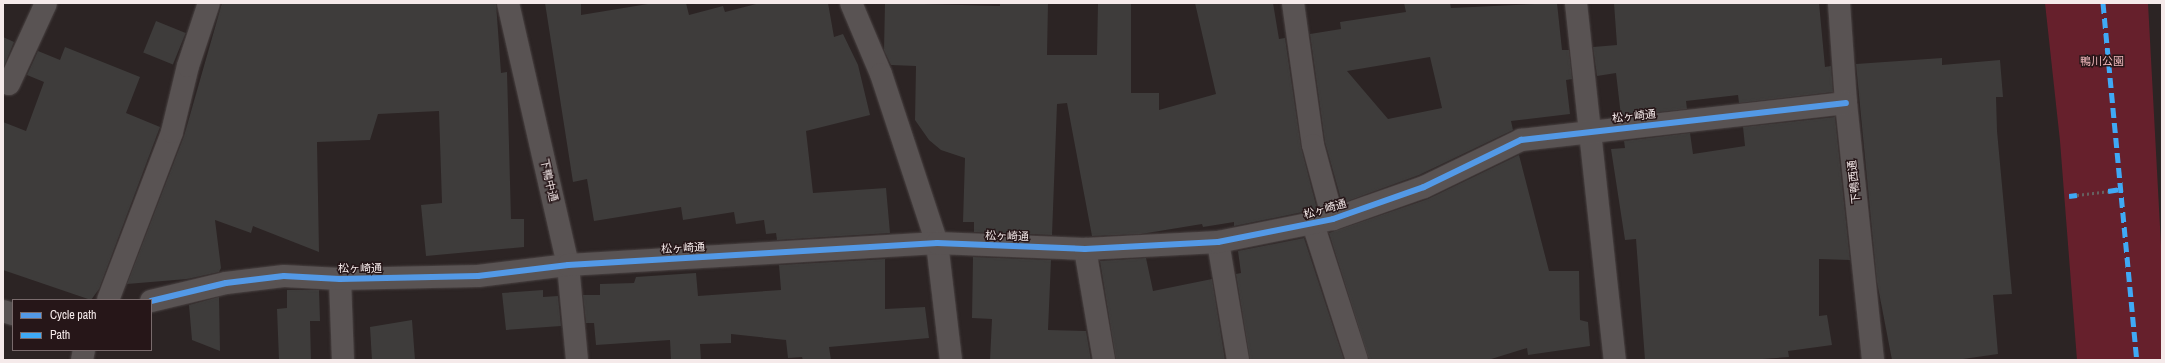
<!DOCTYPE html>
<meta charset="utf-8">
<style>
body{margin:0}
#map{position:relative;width:2165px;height:363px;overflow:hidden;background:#2c2424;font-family:"Archivo Narrow","Noto Sans JP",sans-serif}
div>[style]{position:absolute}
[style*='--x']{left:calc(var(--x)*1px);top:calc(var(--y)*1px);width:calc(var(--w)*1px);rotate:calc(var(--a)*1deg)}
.green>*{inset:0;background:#66202c}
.building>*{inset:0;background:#3e3c3b;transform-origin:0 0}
.path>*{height:2.5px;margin-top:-1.25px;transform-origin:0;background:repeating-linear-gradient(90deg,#666060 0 2px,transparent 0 5px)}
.roads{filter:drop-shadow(0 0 1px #494242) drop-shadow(0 0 1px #494242)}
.minor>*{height:22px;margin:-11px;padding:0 11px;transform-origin:11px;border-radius:11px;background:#595353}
.quiet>*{height:5px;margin-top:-2.5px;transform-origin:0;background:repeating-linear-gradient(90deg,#3fa9f5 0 10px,transparent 0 15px)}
.cycleway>*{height:6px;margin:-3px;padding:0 3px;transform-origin:3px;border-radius:3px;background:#5399e6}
span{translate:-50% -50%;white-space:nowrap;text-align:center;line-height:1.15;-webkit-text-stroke:3px #261618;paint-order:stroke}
.park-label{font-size:11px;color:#efb8bb}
.street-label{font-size:11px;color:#f5eaea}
.frame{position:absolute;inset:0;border:4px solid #f5eaea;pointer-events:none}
.legend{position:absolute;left:12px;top:299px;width:140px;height:52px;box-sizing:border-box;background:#261618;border:1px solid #796b6c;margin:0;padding:5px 7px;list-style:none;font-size:12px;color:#f5eaea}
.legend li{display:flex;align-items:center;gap:8px;height:20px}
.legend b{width:20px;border:1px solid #796b6c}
</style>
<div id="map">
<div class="green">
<div style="clip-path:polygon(2045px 3px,2148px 3px,2162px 264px,2162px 360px,2077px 360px,2060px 141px)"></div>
</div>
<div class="building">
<div style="clip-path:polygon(222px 3px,496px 3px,501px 73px,507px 72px,511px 219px,524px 219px,524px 247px,426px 256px,421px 205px,442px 203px,439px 111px,378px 114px,370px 140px,317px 142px,319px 252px,253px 226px,251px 233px,215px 220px,221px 268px,219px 272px,187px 279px,127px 284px,184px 136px)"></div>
<div style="clip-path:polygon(545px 3px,581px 3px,581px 15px,654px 3px,686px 3px,689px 15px,723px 6px,725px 12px,760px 3px,828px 3px,834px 37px,843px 34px,858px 65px,870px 115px,806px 131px,813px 193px,886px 188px,890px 233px,777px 240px,776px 233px,766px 234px,764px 220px,736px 224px,734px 212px,683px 220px,681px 207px,594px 221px,587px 179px,573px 182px)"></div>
<div style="clip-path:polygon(885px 3px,1000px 6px,1000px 3px,1048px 3px,1047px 55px,1097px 55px,1098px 3px,1131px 3px,1131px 93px,1159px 93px,1159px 110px,1216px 94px,1195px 3px,1273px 3px,1279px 39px,1285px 38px,1301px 147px,1317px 209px,1234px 226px,1234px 222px,1203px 227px,1202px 224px,1141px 234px,1092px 236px,1067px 103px,1057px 104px,1052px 235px,974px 232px,974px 222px,963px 222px,965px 158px,941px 150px,929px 140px,915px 120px,916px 66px,891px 65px,884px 50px)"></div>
<div style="clip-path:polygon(evenodd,1404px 3px,1450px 3px,1451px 8px,1557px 3px,1562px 50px,1569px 50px,1572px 79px,1566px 80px,1570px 114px,1511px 121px,1513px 130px,1419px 175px,1342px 203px,1325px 142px,1310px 34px,1341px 29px,1340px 22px,1406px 12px,1404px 3px,1430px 57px,1442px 108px,1388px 119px,1347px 71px,1430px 57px)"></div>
<div style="clip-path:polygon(1614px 3px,1819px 3px,1825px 67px,1831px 66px,1833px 92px,1739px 103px,1738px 95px,1686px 101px,1687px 109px,1621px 116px,1616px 73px,1597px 76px,1593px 47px,1617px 45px)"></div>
<div style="left:156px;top:21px;width:32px;height:34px;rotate:22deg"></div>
<div style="clip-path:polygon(3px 37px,14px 42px,4px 66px,3px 65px)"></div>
<div style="clip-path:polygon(65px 47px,140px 77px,126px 113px,160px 127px,99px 289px,91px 300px,3px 270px,3px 122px,26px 131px,44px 82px,27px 75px,38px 51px,60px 60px)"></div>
<div style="clip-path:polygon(1942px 58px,1942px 65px,2000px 60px,2003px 97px,1996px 97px,1997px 131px,2012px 294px,1993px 295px,1998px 354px,1956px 360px,1892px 360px,1877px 282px,1856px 64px)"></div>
<div style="clip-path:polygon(1835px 117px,1850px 260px,1819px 259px,1819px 316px,1827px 315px,1832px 345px,1788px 351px,1789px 357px,1749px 360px,1645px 360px,1636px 239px,1625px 240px,1611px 149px,1625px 148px,1624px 141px,1690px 133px,1693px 154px,1745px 146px,1743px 127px)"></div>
<div style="clip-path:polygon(1519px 155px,1549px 271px,1579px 271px,1580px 320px,1588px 322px,1590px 346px,1528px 355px,1527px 348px,1488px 360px,1369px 360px,1329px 233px,1428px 199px)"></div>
<div style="clip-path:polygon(1304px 238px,1344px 360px,1250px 360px,1236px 274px,1241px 273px,1238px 251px)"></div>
<div style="clip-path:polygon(973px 257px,1051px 260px,1048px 330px,1086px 331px,1091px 360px,990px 360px,992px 319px,972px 318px)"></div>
<div style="clip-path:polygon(1146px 258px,1153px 291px,1212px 279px,1225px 360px,1116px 360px,1100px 261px)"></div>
<div style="clip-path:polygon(885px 259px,885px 309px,925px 307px,929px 338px,829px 347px,831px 360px,803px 360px,802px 357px,788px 358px,786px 340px,731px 334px,731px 343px,700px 344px,701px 360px,671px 360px,670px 340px,596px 345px,594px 323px,586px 323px,583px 295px,600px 295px,600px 284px,634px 283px,636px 277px,696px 273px,698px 296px,781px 290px,779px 265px)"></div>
<div style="clip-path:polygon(287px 290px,319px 290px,320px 321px,310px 321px,311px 360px,279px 360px,277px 309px,287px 308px)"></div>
<div style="clip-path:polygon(543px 290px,543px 297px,558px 296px,561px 326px,506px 330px,502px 293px)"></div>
<div style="clip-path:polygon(219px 297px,220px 351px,192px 340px,189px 305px)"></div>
<div style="clip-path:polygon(412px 320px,415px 360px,372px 360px,370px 327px)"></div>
</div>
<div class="path">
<div style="--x:2077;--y:195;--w:31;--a:-7"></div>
</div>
<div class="roads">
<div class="minor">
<div style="--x:508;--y:3;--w:269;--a:77.1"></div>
<div style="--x:568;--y:265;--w:95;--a:84.6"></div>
<div style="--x:851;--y:3;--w:77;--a:67.1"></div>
<div style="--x:881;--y:74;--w:178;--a:71.7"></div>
<div style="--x:937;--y:243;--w:118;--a:83.2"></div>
<div style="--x:1293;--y:3;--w:143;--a:82"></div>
<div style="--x:1313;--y:145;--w:77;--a:74.9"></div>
<div style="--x:1576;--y:3;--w:359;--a:83.8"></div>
<div style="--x:1839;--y:3;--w:100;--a:86"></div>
<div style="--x:1846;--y:103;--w:258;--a:84"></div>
<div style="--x:3;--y:82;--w:6;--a:18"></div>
<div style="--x:9;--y:84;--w:89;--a:-65.4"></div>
<div style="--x:1313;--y:224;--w:143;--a:72.1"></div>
<div style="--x:1218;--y:242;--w:120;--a:80.4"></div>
<div style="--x:1085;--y:249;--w:113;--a:80.3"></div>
<div style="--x:340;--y:279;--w:81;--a:87.9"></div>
<div style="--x:108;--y:300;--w:180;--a:-69.1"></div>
<div style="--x:172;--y:132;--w:68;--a:-76.4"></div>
<div style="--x:188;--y:66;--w:66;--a:-71.6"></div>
<div style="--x:151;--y:301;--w:77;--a:-13.5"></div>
<div style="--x:226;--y:283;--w:58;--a:-6.9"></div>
<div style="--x:284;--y:276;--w:56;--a:3.1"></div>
<div style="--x:340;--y:279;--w:138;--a:-1.2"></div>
<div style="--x:478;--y:276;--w:91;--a:-7"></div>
<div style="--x:568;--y:265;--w:370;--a:-3.4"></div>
<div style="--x:937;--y:243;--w:148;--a:2.3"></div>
<div style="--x:1085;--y:249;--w:133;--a:-3"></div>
<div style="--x:1218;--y:242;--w:117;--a:-11.3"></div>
<div style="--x:1333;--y:219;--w:96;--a:-19.4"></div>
<div style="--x:1424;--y:187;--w:108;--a:-25.9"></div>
<div style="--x:1521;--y:140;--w:327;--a:-6.5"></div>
<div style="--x:3;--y:311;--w:10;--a:17"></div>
<div style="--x:82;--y:360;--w:10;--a:-79"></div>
</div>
</div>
<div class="quiet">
<div style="--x:2103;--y:3;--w:359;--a:84.6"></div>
<div style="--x:2108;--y:191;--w:13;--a:-9"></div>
<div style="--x:2069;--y:196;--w:8;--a:-7"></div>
</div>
<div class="cycleway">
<div style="--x:151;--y:301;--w:77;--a:-13.5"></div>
<div style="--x:226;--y:283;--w:58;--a:-6.9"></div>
<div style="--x:284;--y:276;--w:56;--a:3.1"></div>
<div style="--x:340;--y:279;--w:138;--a:-1.2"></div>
<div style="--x:478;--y:276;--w:91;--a:-7"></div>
<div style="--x:568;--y:265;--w:370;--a:-3.4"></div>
<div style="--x:937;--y:243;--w:148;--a:2.3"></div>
<div style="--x:1085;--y:249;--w:133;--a:-3"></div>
<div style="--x:1218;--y:242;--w:117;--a:-11.3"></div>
<div style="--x:1333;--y:219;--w:96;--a:-19.4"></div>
<div style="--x:1424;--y:187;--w:108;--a:-25.9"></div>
<div style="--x:1521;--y:140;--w:327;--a:-6.5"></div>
</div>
<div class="park-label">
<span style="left:2102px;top:61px">鴨川公園</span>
</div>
<div class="street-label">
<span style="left:1634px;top:116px;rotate:-6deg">松ヶ崎通</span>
<span style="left:549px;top:180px;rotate:77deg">下鴨中通</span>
<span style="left:1854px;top:182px;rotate:-96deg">下鴨西通</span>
<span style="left:1325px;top:209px;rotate:-16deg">松ヶ崎通</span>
<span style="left:1007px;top:236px;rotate:2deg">松ヶ崎通</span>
<span style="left:683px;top:248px;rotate:-3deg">松ヶ崎通</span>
<span style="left:360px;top:268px">松ヶ崎通</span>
</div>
<div class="frame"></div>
<ul class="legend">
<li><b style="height:5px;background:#5399e6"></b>Cycle path</li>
<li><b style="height:5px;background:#3fa9f5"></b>Path</li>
</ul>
</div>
